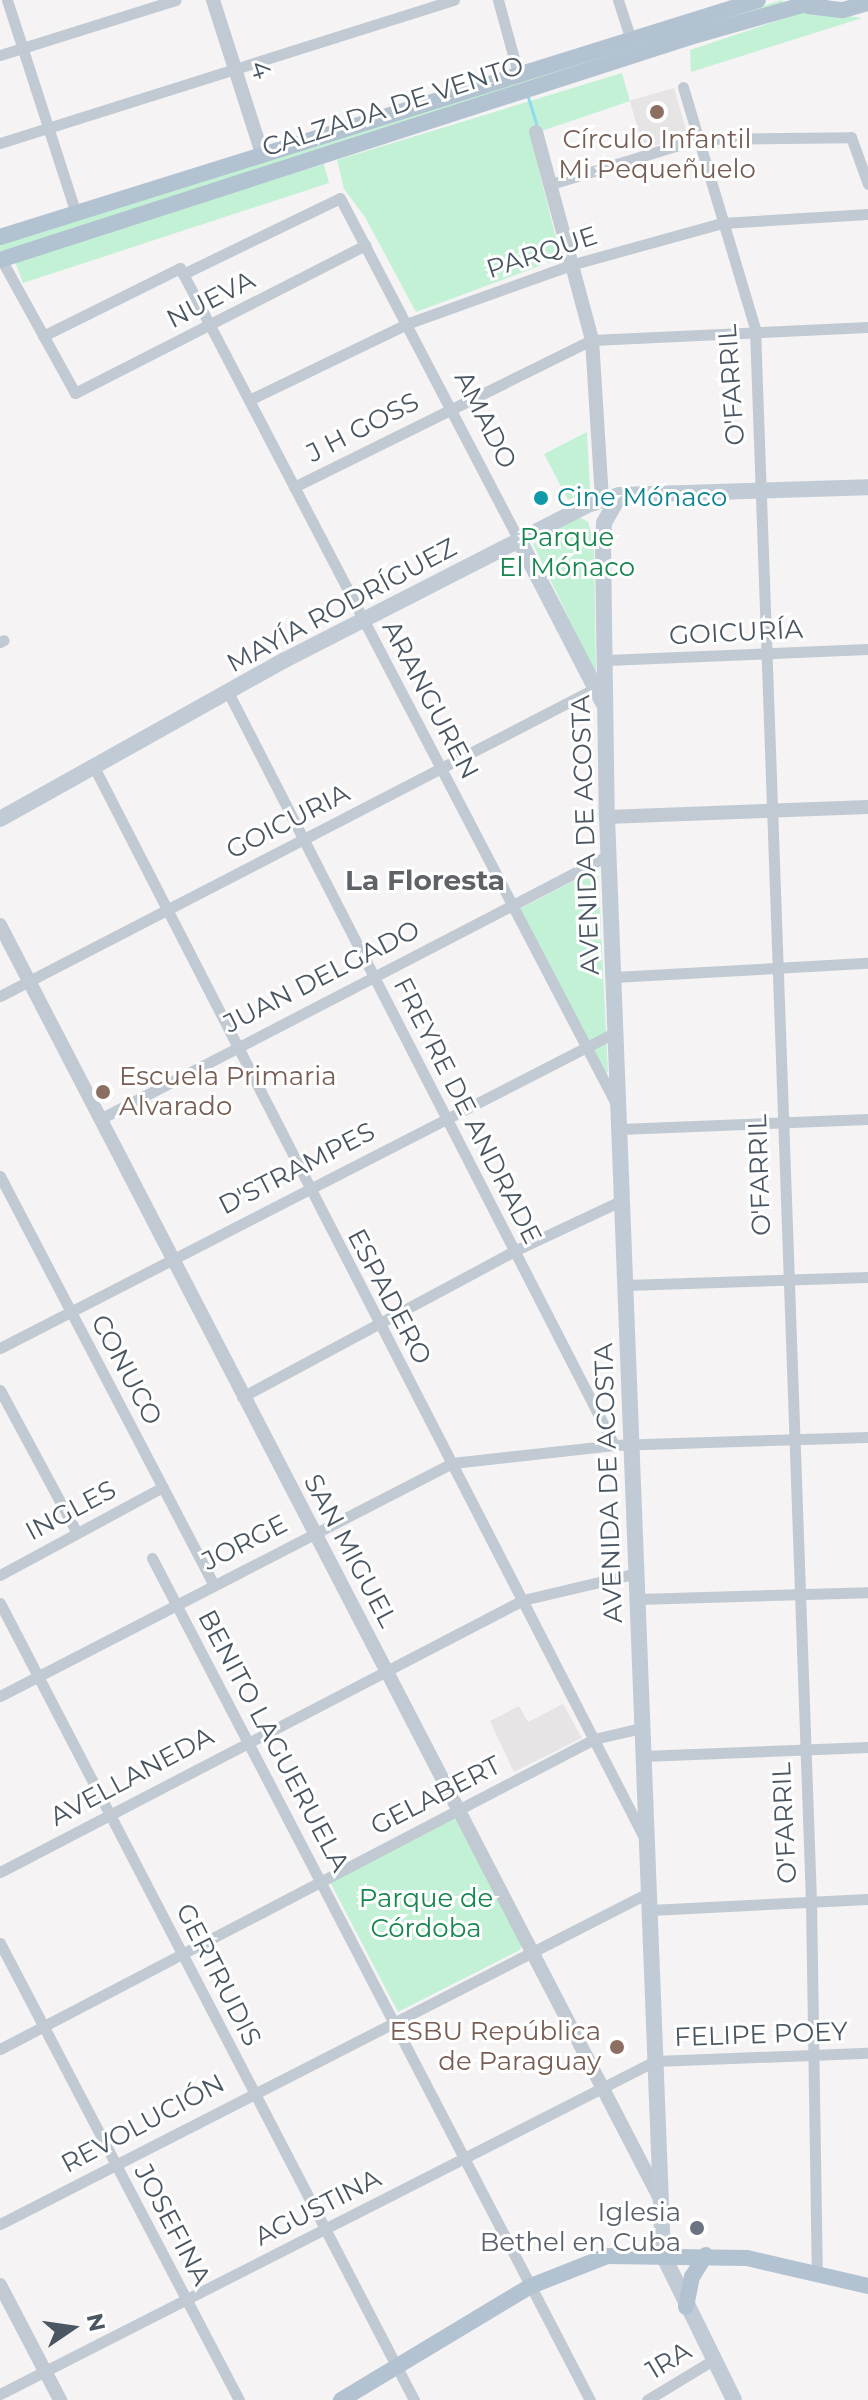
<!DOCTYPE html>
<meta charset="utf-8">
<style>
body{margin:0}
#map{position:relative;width:868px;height:2400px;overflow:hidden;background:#f5f3f3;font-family:Montserrat,sans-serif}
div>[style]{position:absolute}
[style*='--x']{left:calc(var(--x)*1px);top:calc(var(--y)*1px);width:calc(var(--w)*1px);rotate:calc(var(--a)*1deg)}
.education>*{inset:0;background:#e6e4e5;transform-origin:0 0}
.green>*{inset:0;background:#c3f1d5}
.stream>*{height:3px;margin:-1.5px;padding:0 1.5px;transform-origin:1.5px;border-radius:1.5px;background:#90daee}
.minor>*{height:11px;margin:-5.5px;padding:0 5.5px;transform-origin:5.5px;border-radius:5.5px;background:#c1cad2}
.tertiary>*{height:14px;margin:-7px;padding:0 7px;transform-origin:7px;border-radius:7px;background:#c1cad2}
.secondary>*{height:16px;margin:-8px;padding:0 8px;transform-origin:8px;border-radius:8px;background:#c1cbd6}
.primary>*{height:16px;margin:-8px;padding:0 8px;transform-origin:8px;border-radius:8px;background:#b3c2d1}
.dots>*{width:22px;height:22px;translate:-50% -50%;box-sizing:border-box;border:4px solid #fff;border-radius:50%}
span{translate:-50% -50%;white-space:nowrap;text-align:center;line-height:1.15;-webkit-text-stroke:6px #fff;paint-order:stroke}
.street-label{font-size:26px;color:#4a5661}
.education-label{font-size:26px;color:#785e54}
.left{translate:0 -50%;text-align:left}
.right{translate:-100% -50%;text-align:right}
.culture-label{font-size:26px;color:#0d838f}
.park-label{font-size:26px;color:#17864f}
.worship-label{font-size:26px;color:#5b616d}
.neighbourhood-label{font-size:28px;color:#5f6368;font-weight:700}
.north{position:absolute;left:32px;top:2288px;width:80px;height:80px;-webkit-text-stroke:6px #fff;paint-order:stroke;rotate:77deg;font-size:22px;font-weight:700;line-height:32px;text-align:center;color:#4a5661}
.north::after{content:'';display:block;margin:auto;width:28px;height:36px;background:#4a5661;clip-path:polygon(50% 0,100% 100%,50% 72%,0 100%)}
</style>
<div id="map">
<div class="education">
<div style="left:674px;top:88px;width:50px;height:46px;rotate:74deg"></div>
<div style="clip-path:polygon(563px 1704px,582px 1738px,514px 1772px,490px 1721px,519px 1706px,528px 1722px)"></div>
</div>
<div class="green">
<div style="clip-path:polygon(782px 0,783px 3px,0 252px,0 242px)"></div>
<div style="clip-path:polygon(809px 10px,862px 18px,691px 72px,690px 50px)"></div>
<div style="clip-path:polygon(622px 73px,630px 101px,530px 135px,561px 258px,416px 312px,365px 217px,344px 189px,337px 160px)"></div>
<div style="clip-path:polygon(324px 164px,329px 183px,23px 283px,14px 259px)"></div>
<div style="clip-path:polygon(587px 432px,590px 489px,568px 500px,544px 454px)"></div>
<div style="clip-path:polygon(579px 517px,588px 522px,594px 543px,596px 675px,533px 544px)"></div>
<div style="clip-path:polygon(598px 868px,608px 1072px,605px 1075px,520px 909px)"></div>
<div style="clip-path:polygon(454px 1817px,522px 1943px,520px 1950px,398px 2012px,330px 1882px)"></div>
</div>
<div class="stream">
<div style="--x:528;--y:97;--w:28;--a:73"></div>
</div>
<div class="minor">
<div style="--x:7;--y:0;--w:224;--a:72.1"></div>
<div style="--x:498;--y:0;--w:76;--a:74.7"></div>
<div style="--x:618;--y:0;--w:40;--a:72"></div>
<div style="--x:0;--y:55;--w:184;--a:-17.4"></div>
<div style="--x:683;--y:87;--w:252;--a:73.4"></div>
<div style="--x:755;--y:329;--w:1573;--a:87.96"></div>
<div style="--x:811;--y:1901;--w:371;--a:89.1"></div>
<div style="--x:0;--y:143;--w:476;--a:-17.5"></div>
<div style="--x:551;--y:184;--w:154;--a:-17"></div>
<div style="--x:698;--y:139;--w:153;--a:-0.7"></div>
<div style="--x:851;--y:137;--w:50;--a:70.1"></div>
<div style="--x:1;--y:259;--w:153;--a:61.1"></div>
<div style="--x:75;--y:393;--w:326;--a:-27"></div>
<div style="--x:183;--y:274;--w:174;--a:-25.8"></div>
<div style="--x:340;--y:198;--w:386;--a:62.4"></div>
<div style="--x:43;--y:336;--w:153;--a:-26.4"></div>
<div style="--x:180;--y:268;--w:941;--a:62.45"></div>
<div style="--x:249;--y:400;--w:178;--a:-25.7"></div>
<div style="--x:409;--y:323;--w:175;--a:-19.7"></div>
<div style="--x:574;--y:264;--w:154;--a:-15.5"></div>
<div style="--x:722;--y:223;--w:146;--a:-3.5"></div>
<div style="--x:294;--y:487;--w:332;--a:-26.3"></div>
<div style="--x:592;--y:340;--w:276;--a:-2.7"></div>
<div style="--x:0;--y:642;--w:4;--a:-27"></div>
<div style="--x:606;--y:660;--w:262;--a:-2.4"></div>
<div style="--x:229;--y:694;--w:844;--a:62.86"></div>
<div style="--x:614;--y:1445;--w:254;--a:-1.8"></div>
<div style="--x:95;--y:769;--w:1203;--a:62.8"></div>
<div style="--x:614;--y:977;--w:254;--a:-3.2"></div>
<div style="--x:0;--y:996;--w:671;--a:-27.33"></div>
<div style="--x:100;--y:1119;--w:573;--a:-27.41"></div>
<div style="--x:620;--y:1129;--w:248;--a:-2.3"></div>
<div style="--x:0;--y:1176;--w:460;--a:62.4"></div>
<div style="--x:626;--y:1285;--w:242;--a:-1.9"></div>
<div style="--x:0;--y:1348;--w:692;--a:-27.16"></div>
<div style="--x:0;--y:1390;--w:162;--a:61.7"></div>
<div style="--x:242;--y:1397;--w:309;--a:-28.2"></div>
<div style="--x:514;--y:1251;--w:120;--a:-25.1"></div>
<div style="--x:152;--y:1558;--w:949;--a:62.52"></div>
<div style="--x:0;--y:1575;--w:185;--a:-28.4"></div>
<div style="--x:638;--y:1599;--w:230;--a:-1.7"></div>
<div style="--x:0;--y:1603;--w:898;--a:62.55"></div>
<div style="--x:0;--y:1696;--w:509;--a:-27.27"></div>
<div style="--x:452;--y:1463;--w:163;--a:-6.3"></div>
<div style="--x:643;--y:1756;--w:225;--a:-2.3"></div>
<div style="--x:0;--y:1872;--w:590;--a:-27.48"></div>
<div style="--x:523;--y:1600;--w:117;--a:-13.3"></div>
<div style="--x:650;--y:1910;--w:218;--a:-2.9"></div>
<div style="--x:0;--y:1943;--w:516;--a:62.39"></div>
<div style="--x:0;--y:2049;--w:670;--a:-27.56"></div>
<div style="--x:594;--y:1739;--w:48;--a:-13.2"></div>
<div style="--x:0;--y:2224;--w:730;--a:-27.06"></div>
<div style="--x:0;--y:2394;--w:735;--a:-26.95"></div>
<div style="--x:655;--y:2061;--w:213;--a:-2.2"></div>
<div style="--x:647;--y:2400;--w:77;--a:-31.2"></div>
</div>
<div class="tertiary">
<div style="--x:213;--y:0;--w:162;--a:72.3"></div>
<div style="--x:536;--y:132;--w:215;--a:74.9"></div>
<div style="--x:592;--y:340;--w:160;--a:86.4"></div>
<div style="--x:607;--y:817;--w:261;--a:-2.2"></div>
<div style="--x:0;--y:925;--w:1435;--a:62.61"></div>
<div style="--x:0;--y:2285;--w:130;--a:62.4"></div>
</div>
<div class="secondary">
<div style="--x:620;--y:495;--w:32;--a:120"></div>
<div style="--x:604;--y:523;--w:24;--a:92"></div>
<div style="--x:603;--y:547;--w:270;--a:89.2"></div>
<div style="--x:607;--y:817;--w:1439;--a:87.77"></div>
<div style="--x:663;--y:2255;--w:161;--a:63.9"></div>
<div style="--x:519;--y:540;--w:183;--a:62.7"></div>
<div style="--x:0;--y:819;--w:326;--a:-29.2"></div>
<div style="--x:285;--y:660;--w:343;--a:-27.1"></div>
<div style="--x:590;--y:504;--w:31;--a:-17"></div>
<div style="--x:620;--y:495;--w:248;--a:-1.8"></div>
</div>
<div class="primary">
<div style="--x:808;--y:6;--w:35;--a:7"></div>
<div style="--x:843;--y:10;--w:26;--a:-16"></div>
<div style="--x:0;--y:237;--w:794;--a:-17.36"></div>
<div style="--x:0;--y:260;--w:725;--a:-17.91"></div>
<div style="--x:690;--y:37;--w:135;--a:-15.9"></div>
<div style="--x:686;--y:2307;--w:31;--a:-79"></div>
<div style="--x:692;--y:2277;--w:26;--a:-58"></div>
<div style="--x:341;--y:2400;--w:222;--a:-31"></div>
<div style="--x:531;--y:2286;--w:82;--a:-21.5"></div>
<div style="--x:607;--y:2256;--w:140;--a:0.8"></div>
<div style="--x:747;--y:2258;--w:124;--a:13"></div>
</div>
<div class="dots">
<div style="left:657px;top:112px;background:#8d6e63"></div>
<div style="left:541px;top:498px;background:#0f9aa8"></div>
<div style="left:103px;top:1092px;background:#8d6e63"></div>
<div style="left:617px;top:2047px;background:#8d6e63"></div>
<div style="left:697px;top:2228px;background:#6b7280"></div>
</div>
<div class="street-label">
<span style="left:260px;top:70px;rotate:72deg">4</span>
<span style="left:393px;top:107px;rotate:-18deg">CALZADA DE VENTO</span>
<span style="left:542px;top:253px;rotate:-18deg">PARQUE</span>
<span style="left:211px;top:300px;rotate:-27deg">NUEVA</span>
<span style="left:732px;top:385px;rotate:-94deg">O'FARRIL</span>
<span style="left:485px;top:420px;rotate:63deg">AMADO</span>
<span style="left:363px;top:428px;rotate:-27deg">J H GOSS</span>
<span style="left:342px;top:606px;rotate:-28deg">MAYÍA RODRÍGUEZ</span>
<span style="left:736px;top:633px;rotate:-3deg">GOICURÍA</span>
<span style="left:430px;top:700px;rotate:62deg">ARANGUREN</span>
<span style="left:288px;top:822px;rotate:-27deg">GOICURIA</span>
<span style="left:586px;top:835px;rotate:-92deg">AVENIDA DE ACOSTA</span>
<span style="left:322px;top:977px;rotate:-27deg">JUAN DELGADO</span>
<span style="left:467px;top:1111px;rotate:63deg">FREYRE DE ANDRADE</span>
<span style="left:297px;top:1169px;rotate:-27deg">D'STRAMPES</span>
<span style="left:760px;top:1175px;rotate:-92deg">O'FARRIL</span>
<span style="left:389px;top:1297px;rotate:62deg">ESPADERO</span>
<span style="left:126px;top:1370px;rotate:62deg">CONUCO</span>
<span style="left:609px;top:1483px;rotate:-92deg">AVENIDA DE ACOSTA</span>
<span style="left:71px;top:1511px;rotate:-28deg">INGLES</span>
<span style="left:245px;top:1543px;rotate:-27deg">JORGE</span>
<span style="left:350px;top:1551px;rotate:62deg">SAN MIGUEL</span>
<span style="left:273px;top:1741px;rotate:62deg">BENITO LAGUERUELA</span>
<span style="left:132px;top:1777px;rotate:-28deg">AVELLANEDA</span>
<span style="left:436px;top:1796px;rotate:-27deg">GELABERT</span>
<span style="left:785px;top:1823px;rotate:-93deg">O'FARRIL</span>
<span style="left:218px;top:1975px;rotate:63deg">GERTRUDIS</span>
<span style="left:761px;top:2035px;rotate:-2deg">FELIPE POEY</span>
<span style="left:143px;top:2124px;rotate:-28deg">REVOLUCIÓN</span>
<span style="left:318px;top:2208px;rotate:-27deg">AGUSTINA</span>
<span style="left:172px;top:2225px;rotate:62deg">JOSEFINA</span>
<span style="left:669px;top:2361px;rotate:-31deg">1RA</span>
</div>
<div class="education-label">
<span style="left:657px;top:155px">Círculo Infantil<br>Mi Pequeñuelo</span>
<span class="left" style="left:119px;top:1092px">Escuela Primaria<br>Alvarado</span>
<span class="right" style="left:601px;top:2047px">ESBU República<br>de Paraguay</span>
</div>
<div class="culture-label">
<span class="left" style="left:557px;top:498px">Cine Mónaco</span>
</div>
<div class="park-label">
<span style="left:567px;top:553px">Parque<br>El Mónaco</span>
<span style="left:426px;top:1914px">Parque de<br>Córdoba</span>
</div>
<div class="worship-label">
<span class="right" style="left:681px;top:2228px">Iglesia<br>Bethel en Cuba</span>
</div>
<div class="neighbourhood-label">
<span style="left:425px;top:880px">La Floresta</span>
</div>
<div class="north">N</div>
</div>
